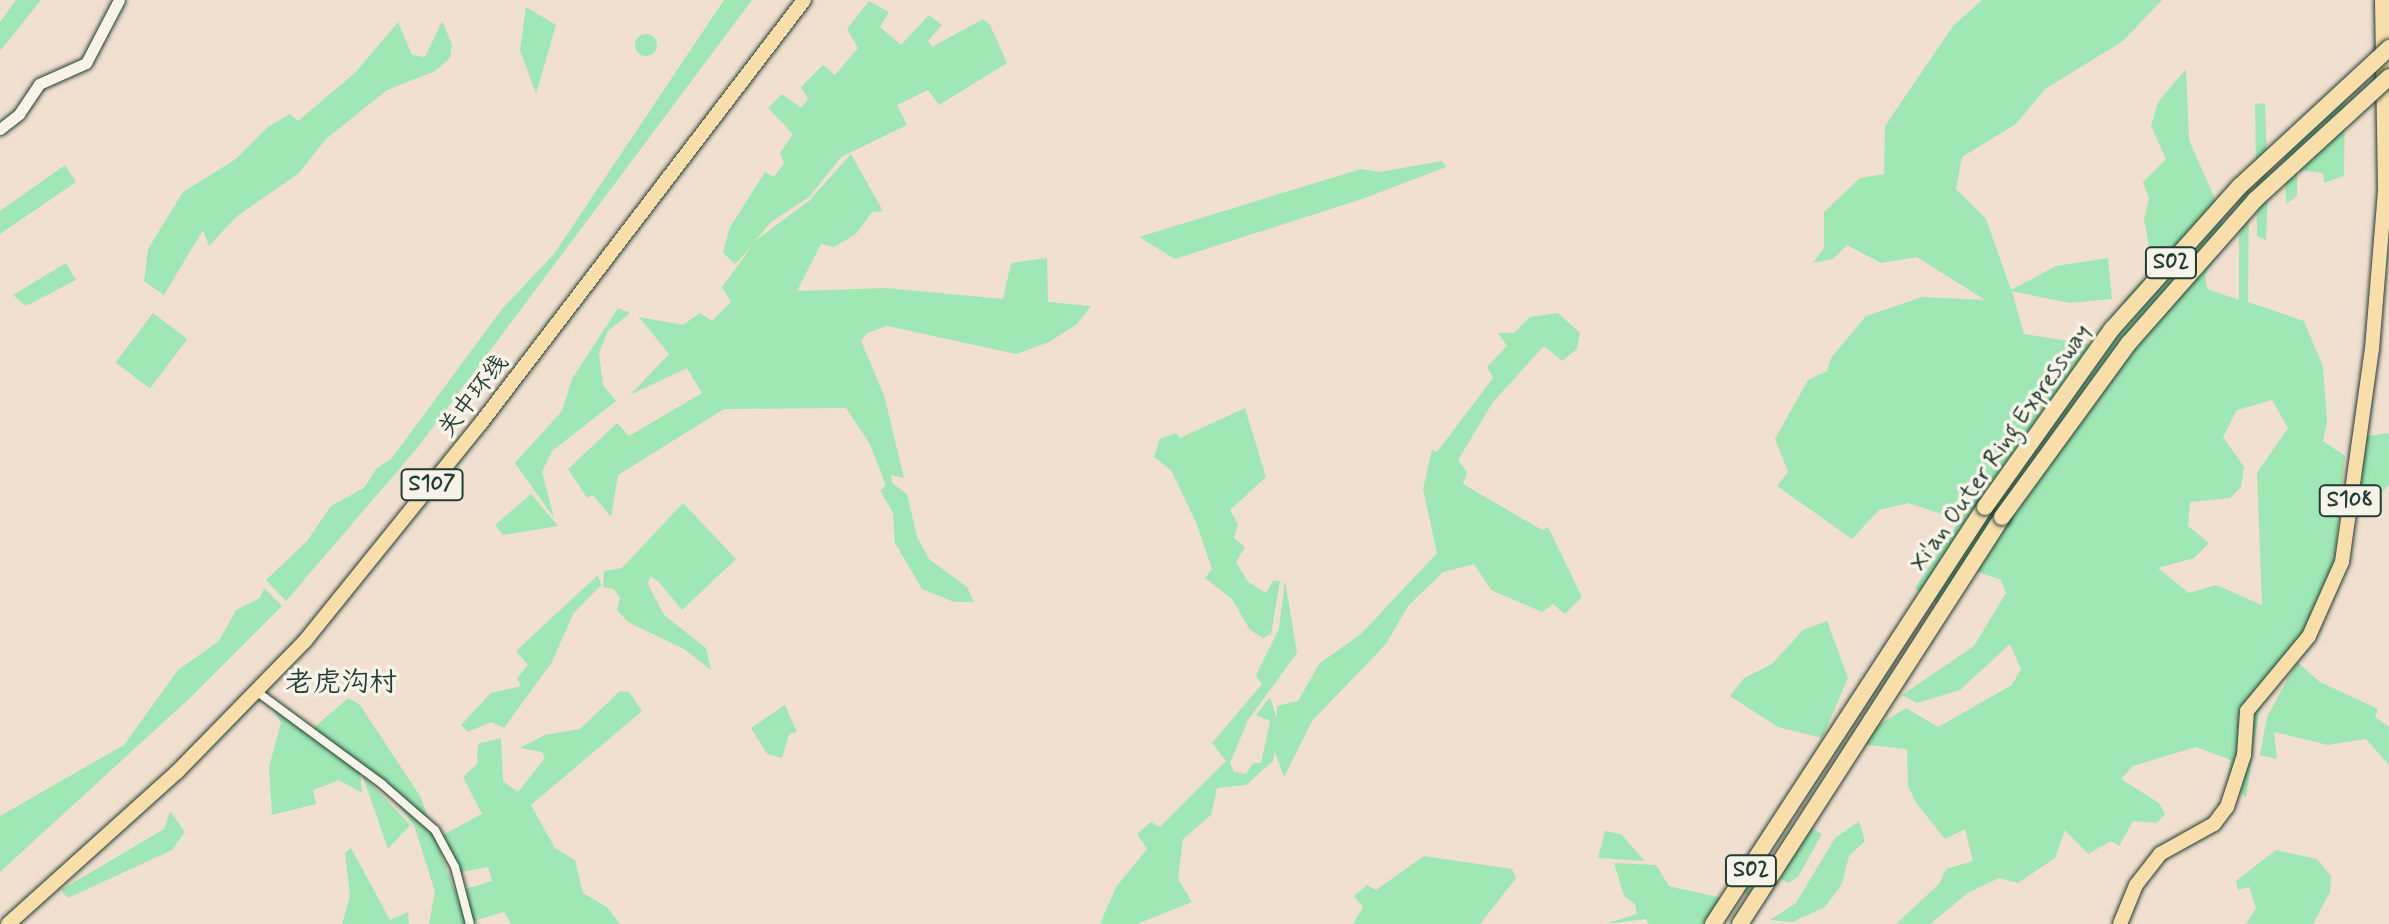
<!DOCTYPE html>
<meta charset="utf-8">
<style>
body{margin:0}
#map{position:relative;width:2389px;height:924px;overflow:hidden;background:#f1e0cf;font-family:Mynerve,"LXGW WenKai TC",sans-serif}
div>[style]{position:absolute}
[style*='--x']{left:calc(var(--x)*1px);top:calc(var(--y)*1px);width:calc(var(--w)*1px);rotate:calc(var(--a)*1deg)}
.green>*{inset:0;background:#9fe7b5;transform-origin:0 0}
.round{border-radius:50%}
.roads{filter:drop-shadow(0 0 2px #1f3d34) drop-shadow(0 0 2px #1f3d34)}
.minor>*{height:8px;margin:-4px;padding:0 4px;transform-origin:4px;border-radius:4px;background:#f7f3e8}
.tertiary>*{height:11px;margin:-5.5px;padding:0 5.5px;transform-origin:5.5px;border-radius:5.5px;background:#f7f3e8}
.primary>*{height:14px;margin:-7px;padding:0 7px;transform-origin:7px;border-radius:7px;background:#f8deab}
.trunk>*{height:14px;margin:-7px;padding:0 7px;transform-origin:7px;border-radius:7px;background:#f8deab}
.motorway>*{height:16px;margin:-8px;padding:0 8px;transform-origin:8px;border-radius:8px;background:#f8deab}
.bridges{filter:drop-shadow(0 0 2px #1f3d34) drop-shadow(0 0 2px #1f3d34)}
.motorway-bridge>*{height:16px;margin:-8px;padding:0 8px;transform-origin:8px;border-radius:8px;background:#f8deab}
span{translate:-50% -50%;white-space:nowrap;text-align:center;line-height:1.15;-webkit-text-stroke:7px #f7f3e8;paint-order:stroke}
.shield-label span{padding:2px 6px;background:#f7f3e8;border:2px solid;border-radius:6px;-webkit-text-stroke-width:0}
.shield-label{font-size:22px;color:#1f3d34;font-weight:700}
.street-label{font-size:24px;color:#1f3d34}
.quarter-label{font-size:28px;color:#1f3d34}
</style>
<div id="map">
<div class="green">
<div style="clip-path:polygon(16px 0,41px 0,0 51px,0 22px)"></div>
<div style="clip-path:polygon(724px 0,752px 0,418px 447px,286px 601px,266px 580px,307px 541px,331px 506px,364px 488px,376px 469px,392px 458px,502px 309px,554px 254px)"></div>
<div style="clip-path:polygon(evenodd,1982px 0,2162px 0,2123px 41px,2045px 89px,2016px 124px,1962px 157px,1956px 189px,1986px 219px,2011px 290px,2056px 266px,2108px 258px,2112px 299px,2069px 303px,2012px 291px,2024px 334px,2100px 346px,2127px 296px,2151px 272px,2154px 275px,2144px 219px,2149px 198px,2143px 182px,2166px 159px,2151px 126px,2158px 102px,2186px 69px,2189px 140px,2222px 215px,2220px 251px,2205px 275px,2207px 289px,2239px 300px,2239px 184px,2249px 177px,2248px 302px,2304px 321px,2323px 367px,2327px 422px,2323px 441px,2345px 456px,2332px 582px,2259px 711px,2246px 798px,2228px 779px,2231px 760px,2196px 747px,2133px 766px,2121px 779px,2159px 803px,2165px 814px,2157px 823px,2133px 821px,2119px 846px,2111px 841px,2088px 854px,2065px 830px,2055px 858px,2018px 883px,1999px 878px,1968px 893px,1930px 924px,1896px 924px,1939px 884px,1946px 869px,1973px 861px,1965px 829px,1945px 839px,1917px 804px,1908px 786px,1907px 749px,1850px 743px,1906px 708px,1938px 727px,2012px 685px,2021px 669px,2010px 644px,1960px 690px,1917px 703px,1902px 695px,1974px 646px,2006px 593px,2001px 580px,1973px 570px,1953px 602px,1930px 601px,1915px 588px,1967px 509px,1954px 505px,1942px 514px,1908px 503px,1879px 510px,1852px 539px,1777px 486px,1788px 472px,1775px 439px,1808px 380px,1827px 371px,1831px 358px,1866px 316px,1922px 297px,1985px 300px,1917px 257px,1881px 263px,1847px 245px,1833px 259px,1813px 263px,1824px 248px,1824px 212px,1860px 178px,1884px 174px,1885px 126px,1953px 26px,1982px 0,2272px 400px,2288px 428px,2257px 473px,2262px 605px,2216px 585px,2189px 593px,2158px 568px,2194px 558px,2209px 543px,2188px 526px,2190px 502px,2230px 498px,2241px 487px,2244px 467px,2223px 437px,2237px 410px,2272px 400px)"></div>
<div style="clip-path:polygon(869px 1px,889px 12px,880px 27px,901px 45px,929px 15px,942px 25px,928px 41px,932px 47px,983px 19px,990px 25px,1007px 63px,939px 105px,928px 90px,897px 105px,907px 125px,841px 157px,809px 197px,771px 222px,755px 241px,809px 201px,851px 154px,883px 211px,872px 212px,856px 234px,834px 247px,821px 244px,797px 291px,886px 288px,1003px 299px,1011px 263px,1047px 258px,1048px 302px,1091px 306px,1077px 324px,1049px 342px,1016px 354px,887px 326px,867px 333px,861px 341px,884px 395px,904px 478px,891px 475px,892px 483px,907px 494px,917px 537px,929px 559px,967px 587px,974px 602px,954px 602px,922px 589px,895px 543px,893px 513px,880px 490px,886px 486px,870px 444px,846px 408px,724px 409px,618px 475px,611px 517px,593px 495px,587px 498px,568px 469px,617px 423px,629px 436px,702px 393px,687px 368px,630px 395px,669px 354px,639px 317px,683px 325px,700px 313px,712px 321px,731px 302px,722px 287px,753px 245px,735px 264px,723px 253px,729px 229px,765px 172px,774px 177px,784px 163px,780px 153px,793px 134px,768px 108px,782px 94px,801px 108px,808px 99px,801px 87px,823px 65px,835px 75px,858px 48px,847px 29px)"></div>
<div style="clip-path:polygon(526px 7px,556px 25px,536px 94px,520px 50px)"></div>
<div style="clip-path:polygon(442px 21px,452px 44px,450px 58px,435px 71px,387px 90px,326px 139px,299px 173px,236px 217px,209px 246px,203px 230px,164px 295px,144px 281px,148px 249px,183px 192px,236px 159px,268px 127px,290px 114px,298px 121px,355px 73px,398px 22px,412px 55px,425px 57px)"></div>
<div class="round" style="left:635px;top:34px;width:22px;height:22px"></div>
<div style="clip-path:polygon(2345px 100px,2344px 176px,2324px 183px,2323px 173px,2297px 170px,2297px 196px,2286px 204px,2284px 139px)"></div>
<div style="clip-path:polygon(2265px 103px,2268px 192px,2266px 240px,2257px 236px,2255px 104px)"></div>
<div style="clip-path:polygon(1442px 161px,1446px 167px,1365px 198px,1175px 259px,1139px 237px,1361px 169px,1380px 172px)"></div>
<div style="clip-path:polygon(65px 165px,76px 182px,0 234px,0 211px)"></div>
<div style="clip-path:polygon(66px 263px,76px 280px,26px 306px,13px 295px)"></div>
<div style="clip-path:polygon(618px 308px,630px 313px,608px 331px,599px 353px,603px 385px,616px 401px,552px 451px,542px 472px,554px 518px,515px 463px,562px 411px,572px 379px)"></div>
<div style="left:153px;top:313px;width:43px;height:62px;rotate:37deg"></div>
<div style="clip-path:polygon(1558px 313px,1580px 333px,1577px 349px,1562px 361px,1544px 346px,1493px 402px,1458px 460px,1467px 472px,1463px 484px,1542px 530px,1548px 527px,1582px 597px,1565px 614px,1553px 604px,1542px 612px,1491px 590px,1474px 564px,1443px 572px,1408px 606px,1386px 644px,1312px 721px,1284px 777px,1275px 752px,1273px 761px,1246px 785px,1217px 788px,1211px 815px,1183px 839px,1178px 879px,1192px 902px,1137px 924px,1100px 924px,1116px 887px,1147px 849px,1137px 834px,1151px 822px,1160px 827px,1226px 761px,1212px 743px,1262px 684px,1256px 675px,1279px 629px,1285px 580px,1297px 653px,1248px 720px,1230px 763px,1234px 772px,1246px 774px,1253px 763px,1261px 763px,1270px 721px,1256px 715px,1270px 697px,1277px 719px,1277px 706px,1298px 701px,1319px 664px,1361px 634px,1437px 553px,1423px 489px,1432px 450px,1437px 452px,1493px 378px,1487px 367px,1507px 346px,1498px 333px,1514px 333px,1530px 317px)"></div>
<div style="clip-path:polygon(1245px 408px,1266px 477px,1230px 510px,1238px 524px,1234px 538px,1245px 547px,1236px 562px,1248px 582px,1266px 593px,1273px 581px,1280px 581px,1271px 634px,1263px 638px,1250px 630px,1232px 599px,1205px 578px,1212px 569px,1196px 522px,1171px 470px,1154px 457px,1160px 439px,1176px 433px,1180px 438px)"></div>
<div style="clip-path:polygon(2389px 433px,2389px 484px,2367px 510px,2347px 523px,2355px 438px)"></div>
<div style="clip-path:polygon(531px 494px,558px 526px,503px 535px,495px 525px)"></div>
<div style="clip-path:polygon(683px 503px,736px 559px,682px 610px,658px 581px,650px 576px,648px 584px,664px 615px,706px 648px,711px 670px,684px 649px,628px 622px,617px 610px,620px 598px,614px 589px,603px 587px,604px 571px,622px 568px)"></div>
<div style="clip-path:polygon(598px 575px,601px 585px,573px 614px,552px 662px,504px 728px,491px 722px,468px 732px,461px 725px,491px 693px,521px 686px,517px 678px,528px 665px,516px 651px)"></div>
<div style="clip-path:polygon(264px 588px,282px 606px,192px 696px,0 872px,0 816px,124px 745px,178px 670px,219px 641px,236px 610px,260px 598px)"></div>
<div style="clip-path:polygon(1827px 621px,1848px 678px,1822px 738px,1778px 727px,1730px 696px,1744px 678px,1772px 664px,1803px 630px)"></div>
<div style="clip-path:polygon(2297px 662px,2320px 682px,2378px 709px,2375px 717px,2389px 727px,2389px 765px,2366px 739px,2328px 745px,2274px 732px,2277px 759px,2260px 755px,2267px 717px)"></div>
<div style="clip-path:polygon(620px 691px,629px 692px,642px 711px,531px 805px,555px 848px,575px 860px,583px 893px,607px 907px,620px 924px,511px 924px,504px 912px,469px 922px,462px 890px,492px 881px,488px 867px,456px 873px,439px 837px,482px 814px,463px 777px,477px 764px,478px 744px,501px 738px,503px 781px,518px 792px,545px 758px,542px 752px,520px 748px,545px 735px,580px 729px)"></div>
<div style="clip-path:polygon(348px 698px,360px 705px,420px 796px,467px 924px,429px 924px,435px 892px,414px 825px,380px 782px,360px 771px,362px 793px,339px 780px,313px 790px,316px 804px,272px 815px,269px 767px,281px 723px,271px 706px,308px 733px)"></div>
<div style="clip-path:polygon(785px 705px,797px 732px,789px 734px,782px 758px,767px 754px,751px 728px)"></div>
<div style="clip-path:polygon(362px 774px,410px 825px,388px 849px)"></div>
<div style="clip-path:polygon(170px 811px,185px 832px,172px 850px,68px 898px,61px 890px,164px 829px)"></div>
<div style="clip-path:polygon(1859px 821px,1865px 841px,1849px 856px,1842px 884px,1825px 907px,1792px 922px,1770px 920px,1796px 903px,1835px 838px)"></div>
<div style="clip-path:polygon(1806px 825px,1822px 834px,1798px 877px,1788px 883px,1768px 871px,1749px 896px,1735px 887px,1786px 858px)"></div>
<div style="clip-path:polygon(1605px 831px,1621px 834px,1645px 861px,1598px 858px)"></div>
<div style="clip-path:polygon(351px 848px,390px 920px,408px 912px,409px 924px,342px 924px,350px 896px,345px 853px)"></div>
<div style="clip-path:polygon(2276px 850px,2317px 859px,2331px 876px,2330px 892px,2313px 924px,2246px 924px,2256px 908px,2249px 887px,2238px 890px,2236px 881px)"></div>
<div style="clip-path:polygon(1424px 856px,1512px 869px,1516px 878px,1480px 924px,1353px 924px,1363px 907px,1354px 896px,1367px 885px,1376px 890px)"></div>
<div style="clip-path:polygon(1614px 863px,1656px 865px,1669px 886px,1722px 898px,1705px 924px,1649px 924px,1646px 919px,1605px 924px,1637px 914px,1635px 904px,1624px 896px)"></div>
</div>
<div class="roads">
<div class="minor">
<div style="--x:256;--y:691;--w:157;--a:36.4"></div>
<div style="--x:382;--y:784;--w:70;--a:41"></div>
<div style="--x:435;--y:830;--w:42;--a:61.6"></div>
<div style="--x:455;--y:867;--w:59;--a:75.3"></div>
</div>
<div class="tertiary">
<div style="--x:0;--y:129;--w:24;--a:-38"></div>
<div style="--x:19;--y:114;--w:36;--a:-56"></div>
<div style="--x:39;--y:84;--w:51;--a:-24.1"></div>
<div style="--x:86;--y:63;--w:71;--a:-62.4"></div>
</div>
<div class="primary">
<div style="--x:2120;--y:924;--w:42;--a:-67.7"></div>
<div style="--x:2136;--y:885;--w:39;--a:-52"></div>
<div style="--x:2160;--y:854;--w:62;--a:-29.1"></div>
<div style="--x:2214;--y:824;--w:21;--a:-53"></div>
<div style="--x:2227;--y:807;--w:55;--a:-71.9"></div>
<div style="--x:2244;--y:755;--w:44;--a:-86.1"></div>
<div style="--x:2247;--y:711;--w:97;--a:-50.4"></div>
<div style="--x:2309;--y:636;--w:81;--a:-66"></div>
<div style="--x:2342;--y:562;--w:215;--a:-82"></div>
<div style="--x:2372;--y:349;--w:160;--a:-85.3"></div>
<div style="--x:2385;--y:190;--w:190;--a:-90.9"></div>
</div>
<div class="trunk">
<div style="--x:8;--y:924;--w:227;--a:-42"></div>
<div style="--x:177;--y:772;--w:183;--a:-45.7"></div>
<div style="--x:305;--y:641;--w:280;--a:-51.1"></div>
<div style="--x:481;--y:423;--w:532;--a:-52.63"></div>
</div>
<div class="motorway">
<div style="--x:1713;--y:924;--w:498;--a:-56.9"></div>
<div style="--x:1740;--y:924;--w:484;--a:-57.2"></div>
</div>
</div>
<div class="bridges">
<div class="motorway-bridge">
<div style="--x:1985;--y:507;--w:219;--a:-54.5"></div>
<div style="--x:2112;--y:329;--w:191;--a:-48.2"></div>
<div style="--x:2239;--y:187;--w:205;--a:-42.8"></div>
<div style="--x:2002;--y:517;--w:215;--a:-53.9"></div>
<div style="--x:2129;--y:343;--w:191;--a:-48.6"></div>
<div style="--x:2255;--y:200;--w:182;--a:-42.5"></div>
</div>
</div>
<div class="shield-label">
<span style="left:2171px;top:263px">S02</span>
<span style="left:432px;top:485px">S107</span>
<span style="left:2350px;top:501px">S108</span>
<span style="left:1751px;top:871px">S02</span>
</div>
<div class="street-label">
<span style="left:474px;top:396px;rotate:-52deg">关中环线</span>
<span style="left:2001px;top:448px;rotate:-55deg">Xi'an Outer Ring Expressway</span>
</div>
<div class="quarter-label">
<span style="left:341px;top:684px">老虎沟村</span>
</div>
</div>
